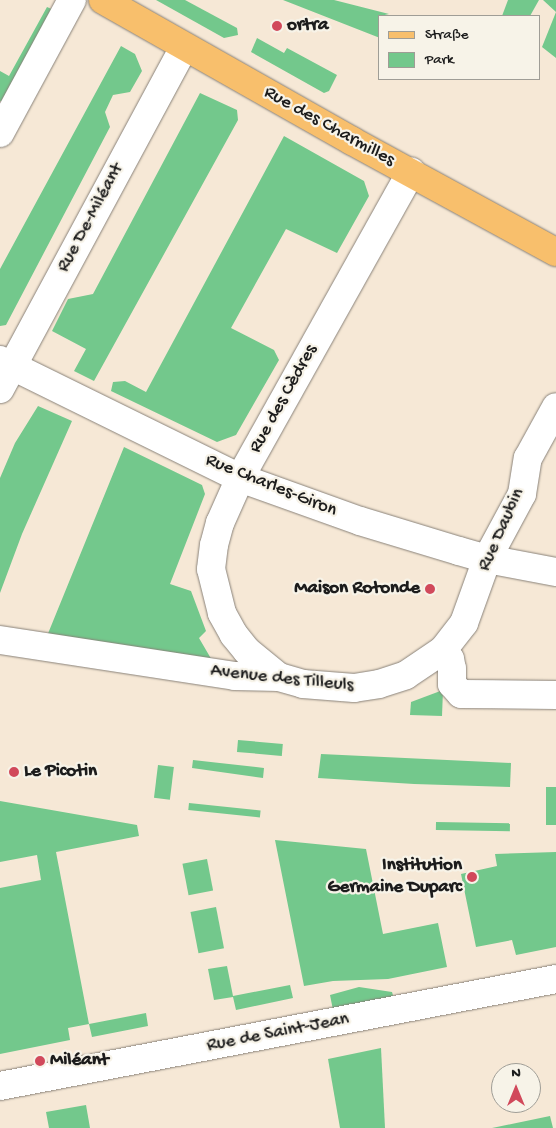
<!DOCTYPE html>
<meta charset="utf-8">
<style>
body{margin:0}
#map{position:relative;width:556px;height:1128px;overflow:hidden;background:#f6e8d6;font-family:"Gochi Hand",sans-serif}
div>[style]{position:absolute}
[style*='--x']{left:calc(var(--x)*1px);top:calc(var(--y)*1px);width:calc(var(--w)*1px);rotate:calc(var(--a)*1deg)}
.green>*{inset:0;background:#73c88c;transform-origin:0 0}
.roads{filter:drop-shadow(0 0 1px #898279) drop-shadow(0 0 1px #898279)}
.minor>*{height:28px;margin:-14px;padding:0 14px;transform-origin:14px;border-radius:14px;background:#fff}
.major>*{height:28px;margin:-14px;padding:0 14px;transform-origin:14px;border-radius:14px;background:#f8bf6c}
.dots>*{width:14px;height:14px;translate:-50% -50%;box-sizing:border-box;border:2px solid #f7f3e8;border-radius:50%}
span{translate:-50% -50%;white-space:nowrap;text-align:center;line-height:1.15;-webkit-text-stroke:4.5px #f7f3e8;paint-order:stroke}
.poi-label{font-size:19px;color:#1c1c1c;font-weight:700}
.left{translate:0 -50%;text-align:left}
.right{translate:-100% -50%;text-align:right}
.street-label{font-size:19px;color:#1c1c1c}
.legend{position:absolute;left:378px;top:15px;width:162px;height:65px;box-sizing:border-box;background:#f7f3e8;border:1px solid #9f9d96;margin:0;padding:6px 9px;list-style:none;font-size:15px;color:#1c1c1c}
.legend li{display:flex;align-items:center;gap:10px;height:25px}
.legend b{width:25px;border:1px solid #9f9d96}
.north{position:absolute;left:491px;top:1063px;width:50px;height:50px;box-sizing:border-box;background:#f7f3e8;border:1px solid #9f9d96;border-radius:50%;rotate:0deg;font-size:14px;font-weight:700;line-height:20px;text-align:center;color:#1c1c1c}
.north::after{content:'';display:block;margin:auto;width:18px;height:22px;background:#d1495b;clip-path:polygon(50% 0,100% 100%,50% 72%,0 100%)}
</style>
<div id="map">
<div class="green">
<div style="clip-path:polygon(156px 0,185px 0,237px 28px,238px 35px,224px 38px)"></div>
<div style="clip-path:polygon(283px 0,334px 0,389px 14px,380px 16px,380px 38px)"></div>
<div style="clip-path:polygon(508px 0,539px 0,530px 16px,502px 16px)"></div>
<div style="clip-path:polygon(543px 0,556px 0,556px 58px,542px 47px,556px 12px)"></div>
<div style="clip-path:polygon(47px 7px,56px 11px,5px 103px,0 101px,0 71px,9px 76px)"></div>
<div style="clip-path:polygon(257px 38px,284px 53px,287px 48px,337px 75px,329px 91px,324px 93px,251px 52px)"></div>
<div style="clip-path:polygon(121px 46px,135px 54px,142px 71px,130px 92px,113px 95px,105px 112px,110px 127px,6px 325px,0 326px,0 269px)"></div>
<div style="clip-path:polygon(200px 93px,237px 110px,238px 120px,94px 381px,74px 371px,86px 349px,52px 331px,68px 299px,93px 294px)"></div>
<div style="clip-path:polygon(284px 136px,364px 181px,369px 196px,337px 253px,286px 229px,231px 328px,274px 350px,279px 360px,236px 435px,217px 442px,111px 391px,113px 382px,125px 381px,146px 392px)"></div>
<div style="clip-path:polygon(38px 406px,72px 421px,22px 534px,0 593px,0 478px,15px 443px)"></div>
<div style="clip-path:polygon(124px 447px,202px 485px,205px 494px,170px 584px,191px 591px,206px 631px,199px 638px,213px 662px,47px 636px)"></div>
<div style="clip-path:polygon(443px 690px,442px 716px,410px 715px,411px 702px)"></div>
<div style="left:238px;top:740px;width:45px;height:12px;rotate:5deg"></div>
<div style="clip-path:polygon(321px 754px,511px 763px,510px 787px,414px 784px,318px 778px)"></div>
<div style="clip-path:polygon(193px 760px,264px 768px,263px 778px,192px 768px)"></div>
<div style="left:158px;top:765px;width:16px;height:33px;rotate:7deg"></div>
<div style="left:546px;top:787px;width:10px;height:38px"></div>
<div style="clip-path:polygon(0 801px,137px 825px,139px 836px,56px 852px,89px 1024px,146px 1013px,148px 1026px,92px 1037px,89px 1024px,68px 1028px,70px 1040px,0 1054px,0 888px,41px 880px,37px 855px,0 862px)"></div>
<div style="left:189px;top:803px;width:72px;height:7px;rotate:6deg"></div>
<div style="left:436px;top:822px;width:74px;height:8px;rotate:1deg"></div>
<div style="clip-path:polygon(275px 840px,366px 849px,383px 934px,438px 923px,447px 967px,388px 979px,333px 981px,304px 986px)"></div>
<div style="clip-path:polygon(556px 852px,556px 947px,516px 955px,512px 940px,476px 947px,461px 874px,497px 866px,495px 854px)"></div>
<div style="left:207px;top:859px;width:32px;height:25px;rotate:79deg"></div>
<div style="left:216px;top:907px;width:42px;height:26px;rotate:79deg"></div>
<div style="clip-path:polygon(227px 966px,233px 996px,290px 985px,293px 998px,236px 1010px,233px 997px,214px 1000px,208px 969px)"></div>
<div style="clip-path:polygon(359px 987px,392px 992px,394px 999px,333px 1010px,330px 995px)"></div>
<div style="clip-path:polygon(381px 1048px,385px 1128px,340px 1128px,328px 1059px)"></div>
<div style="clip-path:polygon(86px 1105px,90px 1128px,49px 1128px,46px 1112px)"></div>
<div style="clip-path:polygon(550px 1116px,553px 1128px,492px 1128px)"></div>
</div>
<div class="roads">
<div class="minor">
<div style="--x:0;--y:133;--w:151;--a:-61.6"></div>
<div style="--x:0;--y:360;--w:267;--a:26.2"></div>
<div style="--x:240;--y:478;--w:127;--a:19.7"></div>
<div style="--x:360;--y:521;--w:103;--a:16.9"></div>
<div style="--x:459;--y:551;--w:29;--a:16"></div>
<div style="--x:487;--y:559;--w:70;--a:10.7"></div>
<div style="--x:0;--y:389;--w:388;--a:-61.7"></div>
<div style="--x:0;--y:640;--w:238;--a:8.7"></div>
<div style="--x:235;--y:676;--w:44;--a:1.3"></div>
<div style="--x:279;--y:677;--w:25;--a:16"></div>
<div style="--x:303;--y:684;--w:51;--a:4.5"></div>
<div style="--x:354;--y:688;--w:25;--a:-9"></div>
<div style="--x:379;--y:684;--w:28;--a:-18"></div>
<div style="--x:406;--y:675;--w:45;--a:-34"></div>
<div style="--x:443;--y:650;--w:11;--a:52"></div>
<div style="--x:450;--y:659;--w:10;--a:79"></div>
<div style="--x:452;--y:669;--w:15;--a:90"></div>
<div style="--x:452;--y:684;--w:13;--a:48"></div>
<div style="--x:461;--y:694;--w:95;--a:0.6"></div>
<div style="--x:443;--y:650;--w:34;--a:-52"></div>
<div style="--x:464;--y:623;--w:68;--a:-70.2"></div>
<div style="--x:487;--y:559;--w:74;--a:-61.7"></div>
<div style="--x:522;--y:494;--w:36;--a:-81"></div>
<div style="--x:528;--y:458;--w:58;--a:-61.2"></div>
<div style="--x:279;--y:677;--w:41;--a:-140.9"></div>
<div style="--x:247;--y:651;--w:21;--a:-129"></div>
<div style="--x:234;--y:635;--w:25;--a:-119"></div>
<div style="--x:222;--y:613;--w:45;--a:-104"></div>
<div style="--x:211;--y:569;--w:24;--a:-83"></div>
<div style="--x:214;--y:545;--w:23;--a:-75"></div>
<div style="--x:220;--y:523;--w:49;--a:-66"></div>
<div style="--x:240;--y:478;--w:351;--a:-60.8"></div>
<div style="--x:0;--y:1086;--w:566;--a:-10.89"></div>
</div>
<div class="major">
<div style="--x:103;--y:0;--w:286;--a:29.5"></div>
<div style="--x:352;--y:141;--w:232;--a:28.6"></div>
</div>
</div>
<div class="dots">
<div style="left:277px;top:26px;background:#d1495b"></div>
<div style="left:430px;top:589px;background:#d1495b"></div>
<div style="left:14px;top:772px;background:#d1495b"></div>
<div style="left:472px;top:877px;background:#d1495b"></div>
<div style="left:40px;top:1061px;background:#d1495b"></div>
</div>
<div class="poi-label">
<span class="left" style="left:287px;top:26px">ortra</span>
<span class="right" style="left:420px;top:589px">Maison Rotonde</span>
<span class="left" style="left:24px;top:772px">Le Picotin</span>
<span class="right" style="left:462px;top:877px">Institution<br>Germaine Duparc</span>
<span class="left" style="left:50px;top:1061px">Miléant</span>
</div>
<div class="street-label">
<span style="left:329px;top:127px;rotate:29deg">Rue des Charmilles</span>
<span style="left:91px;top:218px;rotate:-62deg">Rue De-Miléant</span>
<span style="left:284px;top:399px;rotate:-61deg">Rue des Cèdres</span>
<span style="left:271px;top:486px;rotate:22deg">Rue Charles-Giron</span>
<span style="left:502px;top:530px;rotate:-66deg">Rue Daubin</span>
<span style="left:282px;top:679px;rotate:6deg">Avenue des Tilleuls</span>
<span style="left:278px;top:1033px;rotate:-11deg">Rue de Saint-Jean</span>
</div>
<ul class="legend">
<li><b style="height:6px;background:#f8bf6c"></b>Straße</li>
<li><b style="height:14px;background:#73c88c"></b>Park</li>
</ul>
<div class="north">N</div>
</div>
